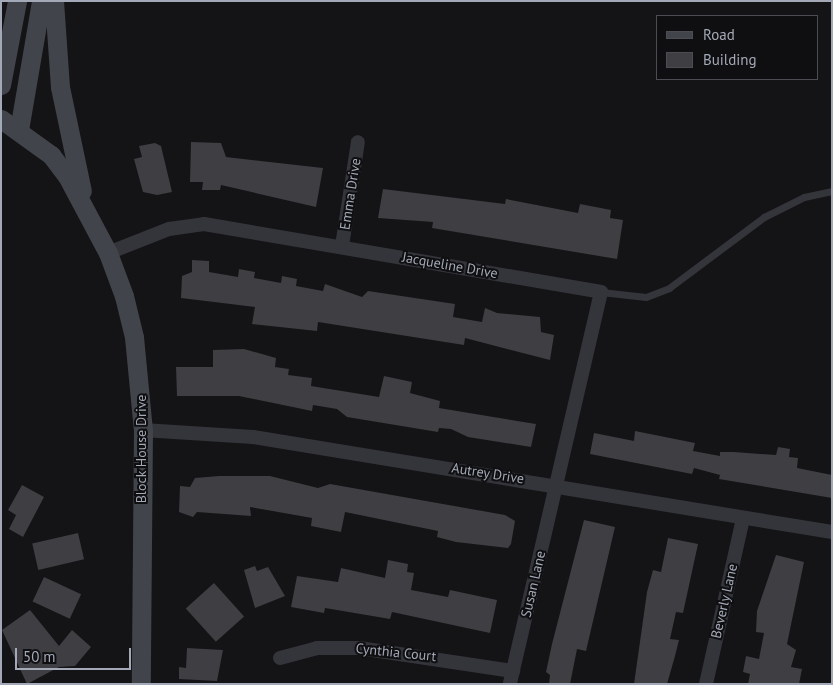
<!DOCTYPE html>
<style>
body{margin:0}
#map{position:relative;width:833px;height:685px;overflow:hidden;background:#141416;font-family:"PT Sans",sans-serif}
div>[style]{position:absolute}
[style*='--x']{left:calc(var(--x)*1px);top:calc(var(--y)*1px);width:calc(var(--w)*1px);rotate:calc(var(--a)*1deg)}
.building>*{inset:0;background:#3e3e43;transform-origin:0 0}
.lane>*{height:7px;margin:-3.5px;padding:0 3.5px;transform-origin:3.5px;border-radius:3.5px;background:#34353b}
.street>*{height:14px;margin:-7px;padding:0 7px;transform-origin:7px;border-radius:7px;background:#34353b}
.secondary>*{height:19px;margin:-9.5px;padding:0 9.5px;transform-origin:9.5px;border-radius:9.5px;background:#42444b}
span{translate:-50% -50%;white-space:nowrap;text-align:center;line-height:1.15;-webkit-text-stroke:4px #0f0f11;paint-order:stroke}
.street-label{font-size:14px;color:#a4a9b7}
.frame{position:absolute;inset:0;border:2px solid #a4a9b7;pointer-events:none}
.legend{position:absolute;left:656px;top:15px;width:162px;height:65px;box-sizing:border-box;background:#0f0f11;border:1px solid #4b4d53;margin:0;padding:6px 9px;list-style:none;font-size:15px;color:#a4a9b7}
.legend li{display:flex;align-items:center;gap:10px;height:25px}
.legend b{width:25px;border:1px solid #4b4d53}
.scale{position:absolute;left:15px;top:648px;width:116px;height:22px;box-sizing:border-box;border:2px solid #a4a9b7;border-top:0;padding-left:6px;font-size:15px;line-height:18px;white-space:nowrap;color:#a4a9b7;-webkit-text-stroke:4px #0f0f11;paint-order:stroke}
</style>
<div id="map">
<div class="building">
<div style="clip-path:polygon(191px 142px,221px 143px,226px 157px,323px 168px,316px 207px,221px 185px,220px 190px,202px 190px,203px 182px,190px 182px)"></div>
<div style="clip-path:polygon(155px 143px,161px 146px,172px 192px,157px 195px,143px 192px,134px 159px,142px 157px,139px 146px)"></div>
<div style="clip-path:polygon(383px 189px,505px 204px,506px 199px,578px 213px,580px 204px,611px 210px,610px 218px,623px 220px,617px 259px,432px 228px,433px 222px,378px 218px)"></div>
<div style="clip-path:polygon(192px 260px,209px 261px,209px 272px,238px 277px,239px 269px,255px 272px,254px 278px,281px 283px,282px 276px,297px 279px,296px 286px,323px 291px,325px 284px,362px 297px,368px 291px,455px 304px,453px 317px,482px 322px,485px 308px,497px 313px,540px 317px,541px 332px,554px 335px,550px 360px,465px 338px,464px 345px,318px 322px,317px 331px,252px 324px,255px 307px,181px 298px,182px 276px,192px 272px)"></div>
<div style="clip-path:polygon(244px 349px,276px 358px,275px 367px,289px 369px,288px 375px,312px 378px,311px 386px,379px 397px,384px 376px,412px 382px,410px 393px,440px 401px,439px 408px,536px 424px,531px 447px,468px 437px,451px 429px,439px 428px,438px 432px,347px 417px,337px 409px,313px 405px,312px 411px,239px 396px,177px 396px,176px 367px,213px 367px,213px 350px)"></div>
<div style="clip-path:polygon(635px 431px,695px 443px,693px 451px,720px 456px,720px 452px,734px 452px,776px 455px,778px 447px,790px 449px,789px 457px,798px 458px,797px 468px,832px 475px,832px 498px,719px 479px,720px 475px,694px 468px,692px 474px,590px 454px,594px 433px,634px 441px)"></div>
<div style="clip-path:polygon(219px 476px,270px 476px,318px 488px,330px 484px,505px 515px,515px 521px,511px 544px,508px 548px,456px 542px,437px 537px,438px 531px,345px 512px,341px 532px,311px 526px,312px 518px,250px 507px,251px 516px,197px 512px,193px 517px,179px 512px,180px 486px,190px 487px,195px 478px)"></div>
<div style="clip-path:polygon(22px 485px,44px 497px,23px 537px,9px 529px,16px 515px,8px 510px)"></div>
<div style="clip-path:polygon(584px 520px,615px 527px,586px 651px,577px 649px,570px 684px,549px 684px,550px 675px,546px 672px,552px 644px)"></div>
<div style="left:78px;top:533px;width:27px;height:47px;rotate:77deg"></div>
<div style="clip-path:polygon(668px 538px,698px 544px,683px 613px,676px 612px,670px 639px,679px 640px,675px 656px,667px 684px,634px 684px,647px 592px,653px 570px,661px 572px)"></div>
<div style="clip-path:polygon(776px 555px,804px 562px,787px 644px,796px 650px,791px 667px,802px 669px,799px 684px,748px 684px,750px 674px,743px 672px,746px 656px,759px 659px,764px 633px,756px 632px,757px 611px)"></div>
<div style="clip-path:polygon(388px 560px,408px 564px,407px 572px,414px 573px,411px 590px,448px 597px,450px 590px,497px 600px,490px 633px,392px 612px,390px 619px,325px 608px,324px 613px,291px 607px,297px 576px,338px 582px,341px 568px,385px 578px)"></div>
<div style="clip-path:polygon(255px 566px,257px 571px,268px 567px,285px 596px,255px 608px,244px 570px)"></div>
<div style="left:44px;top:577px;width:41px;height:27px;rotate:25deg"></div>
<div style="left:214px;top:583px;width:45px;height:38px;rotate:48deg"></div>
<div style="clip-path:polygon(30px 610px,59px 646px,72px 630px,91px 647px,75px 666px,59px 667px,27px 684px,2px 630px)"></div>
<div style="clip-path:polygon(187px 648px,223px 650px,217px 681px,179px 679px,179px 667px,186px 668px)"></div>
</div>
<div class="lane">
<div style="--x:601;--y:292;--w:45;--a:6.3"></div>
<div style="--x:646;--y:297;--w:25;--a:-21"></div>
<div style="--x:669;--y:288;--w:119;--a:-36.8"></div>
<div style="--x:764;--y:217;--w:45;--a:-26.6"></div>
<div style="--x:804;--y:197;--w:29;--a:-12"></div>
</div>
<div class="street">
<div style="--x:342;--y:246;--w:105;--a:-81.3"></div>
<div style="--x:108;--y:253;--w:66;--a:-21.5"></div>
<div style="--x:169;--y:229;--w:35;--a:-8"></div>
<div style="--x:204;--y:224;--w:403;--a:9.7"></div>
<div style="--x:601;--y:292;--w:402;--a:103.1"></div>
<div style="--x:143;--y:430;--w:110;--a:3.6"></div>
<div style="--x:253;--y:437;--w:587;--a:9.32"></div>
<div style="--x:280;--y:658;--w:38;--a:-15"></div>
<div style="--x:317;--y:648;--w:42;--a:0"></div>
<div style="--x:359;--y:648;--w:156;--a:8.5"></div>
<div style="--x:706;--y:684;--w:169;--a:-77.4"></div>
</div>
<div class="secondary">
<div style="--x:54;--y:1;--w:86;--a:86"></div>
<div style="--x:60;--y:87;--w:106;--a:78.1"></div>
<div style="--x:1;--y:85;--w:86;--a:-79.2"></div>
<div style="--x:1;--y:119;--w:62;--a:35.8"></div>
<div style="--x:51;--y:155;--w:26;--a:53"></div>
<div style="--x:67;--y:176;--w:87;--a:62"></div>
<div style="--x:108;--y:253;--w:46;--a:69.6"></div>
<div style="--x:124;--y:296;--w:42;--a:76.3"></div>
<div style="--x:134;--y:337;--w:93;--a:84.5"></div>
<div style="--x:143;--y:430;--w:254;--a:90.5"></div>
<div style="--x:19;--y:130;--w:131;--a:-80.3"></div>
</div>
<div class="street-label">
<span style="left:350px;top:194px;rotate:-81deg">Emma Drive</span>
<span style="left:450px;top:265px;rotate:10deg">Jacqueline Drive</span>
<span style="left:141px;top:449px;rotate:-90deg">Block House Drive</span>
<span style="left:488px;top:473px;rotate:9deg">Autrey Drive</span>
<span style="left:533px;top:584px;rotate:-77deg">Susan Lane</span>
<span style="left:724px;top:601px;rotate:-77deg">Beverly Lane</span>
<span style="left:396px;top:652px;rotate:6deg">Cynthia Court</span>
</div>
<div class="frame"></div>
<ul class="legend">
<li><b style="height:6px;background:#42444b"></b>Road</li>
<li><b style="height:14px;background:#3e3e43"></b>Building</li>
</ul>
<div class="scale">50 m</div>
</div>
